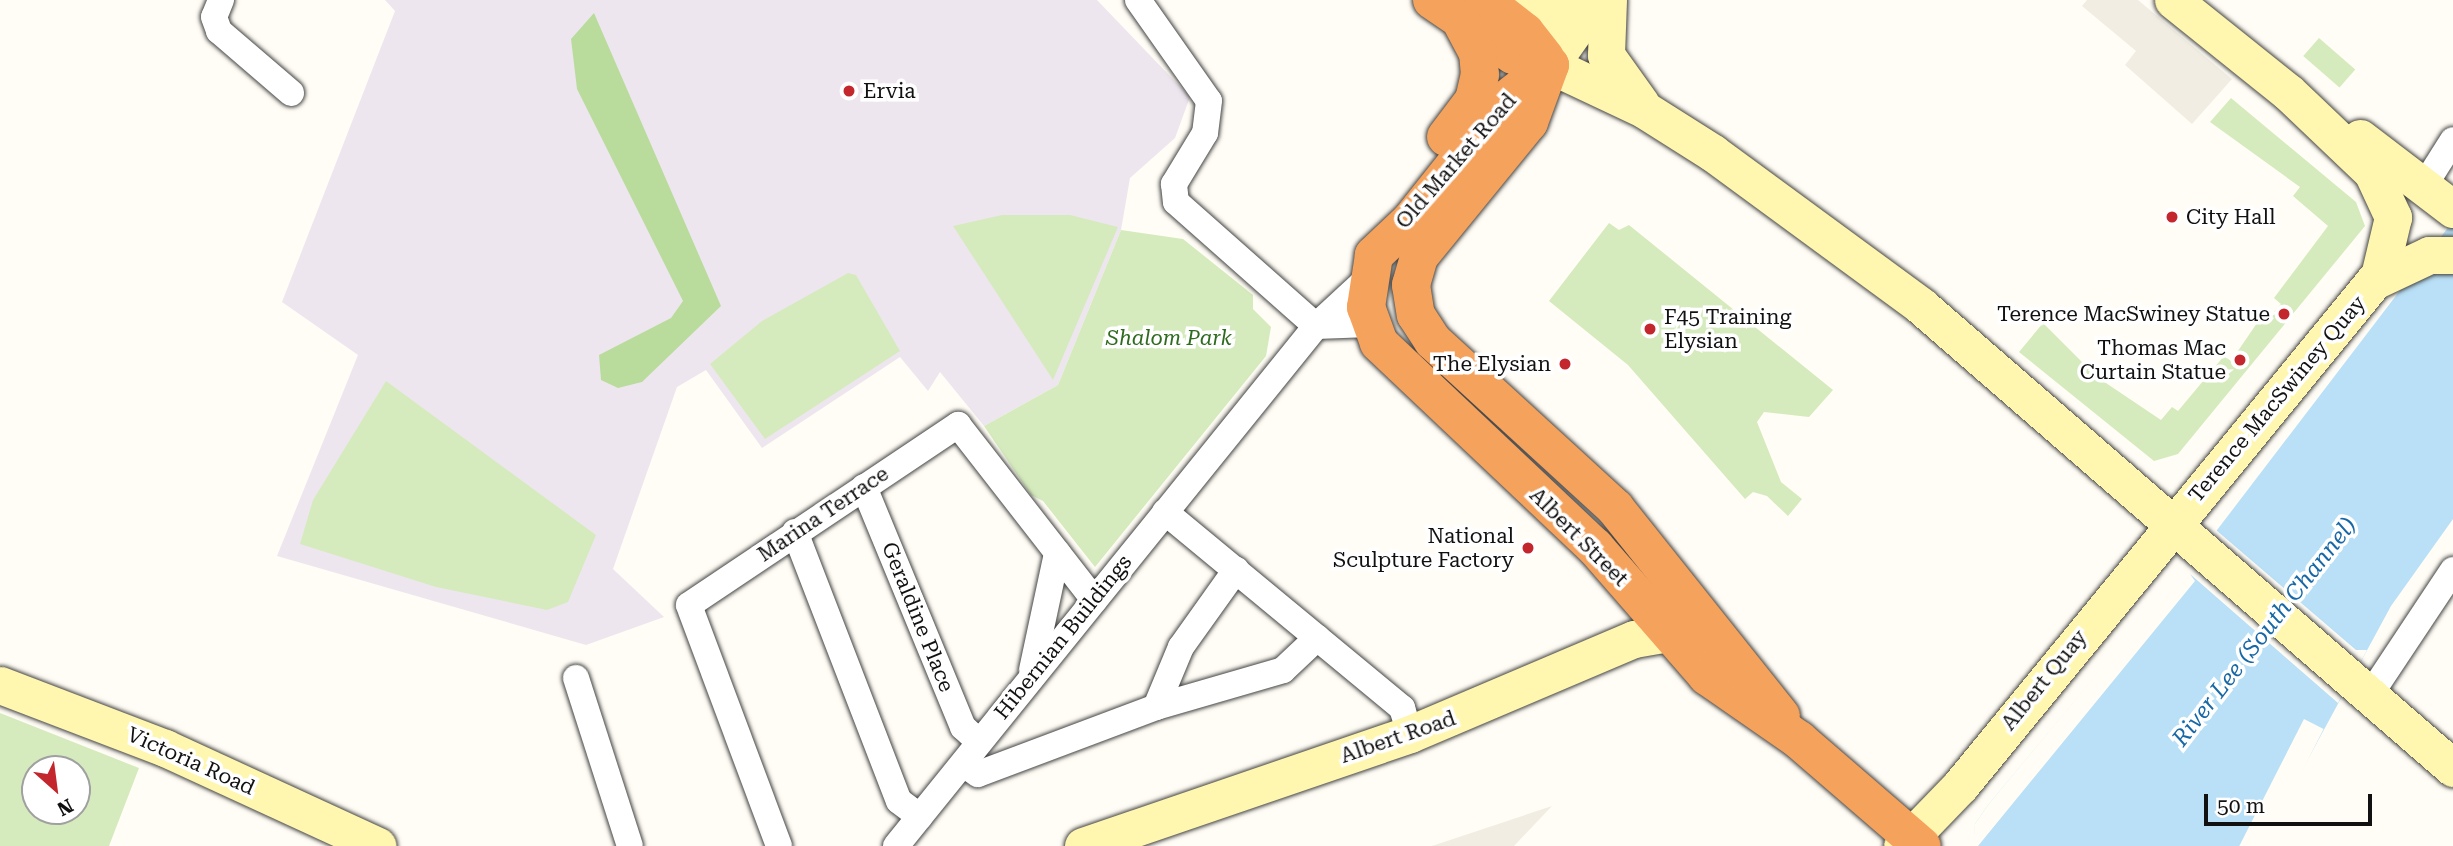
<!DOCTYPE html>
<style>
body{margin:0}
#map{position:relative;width:2453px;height:846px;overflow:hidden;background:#fffdf5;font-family:"Roboto Serif",serif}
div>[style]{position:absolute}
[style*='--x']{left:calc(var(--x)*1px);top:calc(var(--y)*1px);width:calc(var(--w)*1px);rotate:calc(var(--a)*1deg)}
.industrial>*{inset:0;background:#eee6ef}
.green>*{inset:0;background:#d5ebbd;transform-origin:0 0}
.forest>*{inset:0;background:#b9dc9c}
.plaza>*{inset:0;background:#f1ede2}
.water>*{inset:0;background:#b9e0f7}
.pier>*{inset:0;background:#fffdf5;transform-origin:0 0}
.roads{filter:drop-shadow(0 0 2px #444) drop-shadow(0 0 2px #444)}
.street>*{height:26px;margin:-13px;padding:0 13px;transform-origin:13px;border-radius:13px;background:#fff}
.secondary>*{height:37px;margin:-18.5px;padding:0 18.5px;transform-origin:18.5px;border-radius:18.5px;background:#fff6b0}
.highway>*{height:38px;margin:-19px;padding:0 19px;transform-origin:19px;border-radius:19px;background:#f5a25d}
.dots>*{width:19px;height:19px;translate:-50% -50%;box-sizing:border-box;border:4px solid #fff;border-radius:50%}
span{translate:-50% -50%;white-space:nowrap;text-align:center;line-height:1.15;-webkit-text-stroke:7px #fff;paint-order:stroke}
.poi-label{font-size:21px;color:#111}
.left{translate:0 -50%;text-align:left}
.right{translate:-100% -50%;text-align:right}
.street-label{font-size:21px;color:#111}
.park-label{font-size:21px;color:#2f6b1f;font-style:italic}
.water-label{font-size:23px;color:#1768a6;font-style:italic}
.north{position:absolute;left:21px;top:755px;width:70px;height:70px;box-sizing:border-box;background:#fff;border:2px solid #a0a0a0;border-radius:50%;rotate:152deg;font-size:19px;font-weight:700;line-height:28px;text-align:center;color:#111}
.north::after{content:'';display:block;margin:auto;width:24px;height:32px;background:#c4262e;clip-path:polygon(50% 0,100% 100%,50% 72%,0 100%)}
.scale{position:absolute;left:2204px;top:794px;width:168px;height:32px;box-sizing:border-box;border:4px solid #111;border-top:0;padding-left:9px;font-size:21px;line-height:24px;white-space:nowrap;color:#111;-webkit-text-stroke:5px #fff;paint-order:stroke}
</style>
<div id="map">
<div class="industrial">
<div style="clip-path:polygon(385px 0,1097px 0,1190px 97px,1175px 138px,1130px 178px,1121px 230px,1058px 385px,984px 426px,940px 372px,928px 391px,900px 357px,762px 448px,706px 370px,677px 387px,613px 569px,664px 617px,586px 645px,277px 556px,358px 355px,282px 302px,395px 11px)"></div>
</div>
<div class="green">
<div style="left:2319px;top:38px;width:48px;height:24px;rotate:41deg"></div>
<div style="clip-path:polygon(2231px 98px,2356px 202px,2365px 226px,2178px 454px,2154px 461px,2019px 352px,2043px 323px,2097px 377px,2161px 420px,2172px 407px,2178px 411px,2224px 356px,2231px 361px,2266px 310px,2272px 314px,2281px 304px,2274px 298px,2328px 226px,2293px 196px,2300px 187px,2210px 122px)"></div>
<div style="clip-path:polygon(1002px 215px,1070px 215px,1118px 227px,1053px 380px,953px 226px)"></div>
<div style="clip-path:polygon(1609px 223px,1619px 230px,1629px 225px,1833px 390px,1809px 417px,1764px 412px,1757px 422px,1781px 482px,1802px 499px,1788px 516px,1767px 496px,1753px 492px,1745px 499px,1628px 365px,1549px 301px)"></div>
<div style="clip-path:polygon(1121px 230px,1183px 239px,1253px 295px,1253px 309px,1271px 327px,1266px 356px,1095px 567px,1043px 501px,1031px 495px,984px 426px,1058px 385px)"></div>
<div style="clip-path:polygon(848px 273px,856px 275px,900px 351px,765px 439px,710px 364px,762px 321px)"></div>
<div style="clip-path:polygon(386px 381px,596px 535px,568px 602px,547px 610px,436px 587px,300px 544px,313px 500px)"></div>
<div style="clip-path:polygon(evenodd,0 713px,139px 768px,109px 846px,0 846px,0 713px,35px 769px,77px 769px,77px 811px,35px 811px,35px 769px)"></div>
</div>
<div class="forest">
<div style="clip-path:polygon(594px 13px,721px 306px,642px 382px,618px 388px,601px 380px,599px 355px,671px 318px,683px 301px,577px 89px,571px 39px)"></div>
</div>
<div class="plaza">
<div style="clip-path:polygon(2087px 0,2138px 0,2232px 79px,2192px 124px,2125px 65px,2136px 51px,2082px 6px)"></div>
<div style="clip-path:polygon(1552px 806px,1514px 846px,1432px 846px)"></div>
</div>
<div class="water">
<div style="clip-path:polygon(2453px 221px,2453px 519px,2391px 606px,2261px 846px,1974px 846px,1975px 824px,1988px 805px,2214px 534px)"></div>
</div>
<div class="pier">
<div style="clip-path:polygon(2216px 530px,2356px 650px,2367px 650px,2338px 703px,2190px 574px,2195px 581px,1978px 846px,1973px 846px,1975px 824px,1988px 805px)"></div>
<div style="left:2304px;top:719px;width:22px;height:145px;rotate:27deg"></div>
</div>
<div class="roads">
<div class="street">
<div style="--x:221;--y:0;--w:18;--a:112"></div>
<div style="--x:214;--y:17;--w:15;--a:70"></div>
<div style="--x:219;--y:31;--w:95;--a:40.7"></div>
<div style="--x:1138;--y:0;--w:123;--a:54.9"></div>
<div style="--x:1209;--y:101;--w:32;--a:97"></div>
<div style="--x:1205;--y:133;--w:60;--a:121.3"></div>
<div style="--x:1174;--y:184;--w:18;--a:84"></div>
<div style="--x:1176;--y:202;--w:187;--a:41.5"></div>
<div style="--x:2424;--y:186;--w:54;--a:-57.8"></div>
<div style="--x:1316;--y:326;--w:54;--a:-2.1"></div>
<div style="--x:864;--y:487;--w:260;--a:67.6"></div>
<div style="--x:963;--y:727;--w:22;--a:43"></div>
<div style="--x:1165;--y:512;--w:308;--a:39.6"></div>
<div style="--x:1402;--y:708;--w:27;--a:73"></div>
<div style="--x:795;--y:532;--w:288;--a:68.9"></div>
<div style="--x:899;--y:801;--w:26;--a:37"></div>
<div style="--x:1032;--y:670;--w:120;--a:-77.9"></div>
<div style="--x:576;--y:678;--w:176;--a:72.2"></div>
<div style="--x:2370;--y:695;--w:150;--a:-56.4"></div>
<div style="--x:1156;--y:707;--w:65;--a:-67.4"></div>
<div style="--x:1181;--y:647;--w:95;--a:-54.5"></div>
<div style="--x:963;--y:764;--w:18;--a:34"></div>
<div style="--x:978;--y:774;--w:190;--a:-20.6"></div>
<div style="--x:1156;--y:707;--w:132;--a:-16.2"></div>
<div style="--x:1283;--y:670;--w:47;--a:-43.3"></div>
<div style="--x:779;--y:846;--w:257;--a:-110.5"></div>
<div style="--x:689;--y:605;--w:324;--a:-33.8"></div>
<div style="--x:958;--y:425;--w:222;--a:52.1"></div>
<div style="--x:896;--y:846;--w:668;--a:-51.07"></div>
<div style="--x:1316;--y:326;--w:69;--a:-42.7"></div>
</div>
<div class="secondary">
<div style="--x:1508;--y:0;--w:27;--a:28"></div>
<div style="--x:1532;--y:13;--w:50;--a:6.8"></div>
<div style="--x:1596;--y:0;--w:80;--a:125.3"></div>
<div style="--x:1550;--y:65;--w:105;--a:25.3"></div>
<div style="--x:1645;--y:110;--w:80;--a:32.3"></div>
<div style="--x:1713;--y:153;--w:258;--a:36.3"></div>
<div style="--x:1921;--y:306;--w:705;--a:40.97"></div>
<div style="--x:1608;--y:0;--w:55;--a:92.1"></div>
<div style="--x:1606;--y:55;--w:60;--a:54.5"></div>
<div style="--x:2173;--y:0;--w:147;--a:38.7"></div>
<div style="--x:2288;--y:92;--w:116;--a:43.6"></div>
<div style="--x:2372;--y:172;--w:50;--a:65"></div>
<div style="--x:2393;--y:217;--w:61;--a:103.3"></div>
<div style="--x:2360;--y:138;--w:117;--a:37.4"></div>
<div style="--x:0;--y:685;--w:177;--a:20.9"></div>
<div style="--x:165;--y:748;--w:234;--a:24.7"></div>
<div style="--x:1083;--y:846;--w:346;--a:-18.9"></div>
<div style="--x:1410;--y:734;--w:243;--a:-23"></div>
<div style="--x:1634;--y:639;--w:64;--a:-9.9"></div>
<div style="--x:1902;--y:846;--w:83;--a:-46"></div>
<div style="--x:1960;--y:786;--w:653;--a:-50.66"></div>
<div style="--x:2374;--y:281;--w:61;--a:-25.3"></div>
<div style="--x:2429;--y:255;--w:24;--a:0"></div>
</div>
<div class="highway">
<div style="--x:1432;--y:0;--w:98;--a:34.2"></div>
<div style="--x:1513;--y:55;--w:38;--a:15"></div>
<div style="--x:1484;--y:0;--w:52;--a:38"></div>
<div style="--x:1525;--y:32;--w:33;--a:52"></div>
<div style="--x:1550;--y:65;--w:53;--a:141.8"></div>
<div style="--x:1508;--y:98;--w:157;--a:128.5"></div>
<div style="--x:1410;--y:221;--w:50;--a:136.6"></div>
<div style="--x:1374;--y:255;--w:53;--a:98.7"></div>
<div style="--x:1366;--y:307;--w:38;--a:70"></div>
<div style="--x:1379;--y:343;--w:297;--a:43.4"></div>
<div style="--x:1595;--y:547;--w:171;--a:49"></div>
<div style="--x:1707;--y:676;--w:112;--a:34.8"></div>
<div style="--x:1799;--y:740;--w:162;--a:40.8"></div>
<div style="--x:1550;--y:65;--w:61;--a:110.2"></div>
<div style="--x:1529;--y:122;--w:174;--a:129.2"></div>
<div style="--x:1419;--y:257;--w:29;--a:106"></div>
<div style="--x:1411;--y:285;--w:30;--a:81"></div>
<div style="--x:1416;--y:315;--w:31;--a:57"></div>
<div style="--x:1433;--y:341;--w:247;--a:42.5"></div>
<div style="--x:1615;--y:508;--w:266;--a:51.4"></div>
<div style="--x:1446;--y:137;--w:46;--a:-52.9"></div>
<div style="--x:1474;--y:100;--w:26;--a:-77"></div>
<div style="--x:1480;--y:75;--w:22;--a:-95"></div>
<div style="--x:1478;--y:53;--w:36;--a:-118"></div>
</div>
</div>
<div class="dots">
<div style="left:849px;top:91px;background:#c4262e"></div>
<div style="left:2172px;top:217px;background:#c4262e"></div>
<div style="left:2284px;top:314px;background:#c4262e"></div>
<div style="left:1650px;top:329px;background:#c4262e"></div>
<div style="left:2240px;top:360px;background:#c4262e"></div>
<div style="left:1565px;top:364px;background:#c4262e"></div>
<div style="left:1528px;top:548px;background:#c4262e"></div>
</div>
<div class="poi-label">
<span class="left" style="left:863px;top:91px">Ervia</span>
<span class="left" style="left:2186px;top:217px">City Hall</span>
<span class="right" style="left:2270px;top:314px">Terence MacSwiney Statue</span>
<span class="left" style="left:1664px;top:329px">F45 Training<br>Elysian</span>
<span class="right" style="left:2226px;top:360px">Thomas Mac<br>Curtain Statue</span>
<span class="right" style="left:1551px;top:364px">The Elysian</span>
<span class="right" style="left:1514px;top:548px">National<br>Sculpture Factory</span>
</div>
<div class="street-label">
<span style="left:1456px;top:161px;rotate:-49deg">Old Market Road</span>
<span style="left:2277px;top:399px;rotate:-50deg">Terence MacSwiney Quay</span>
<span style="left:823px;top:514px;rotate:-34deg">Marina Terrace</span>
<span style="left:1579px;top:537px;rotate:45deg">Albert Street</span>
<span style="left:918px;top:617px;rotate:68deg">Geraldine Place</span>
<span style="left:1063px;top:637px;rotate:-51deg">Hibernian Buildings</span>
<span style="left:2044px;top:680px;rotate:-51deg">Albert Quay</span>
<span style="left:1398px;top:737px;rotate:-19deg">Albert Road</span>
<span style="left:191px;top:761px;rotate:24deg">Victoria Road</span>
</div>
<div class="park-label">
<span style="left:1169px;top:338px">Shalom Park</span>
</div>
<div class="water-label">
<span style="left:2265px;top:632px;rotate:-52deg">River Lee (South Channel)</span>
</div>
<div class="north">N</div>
<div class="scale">50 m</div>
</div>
